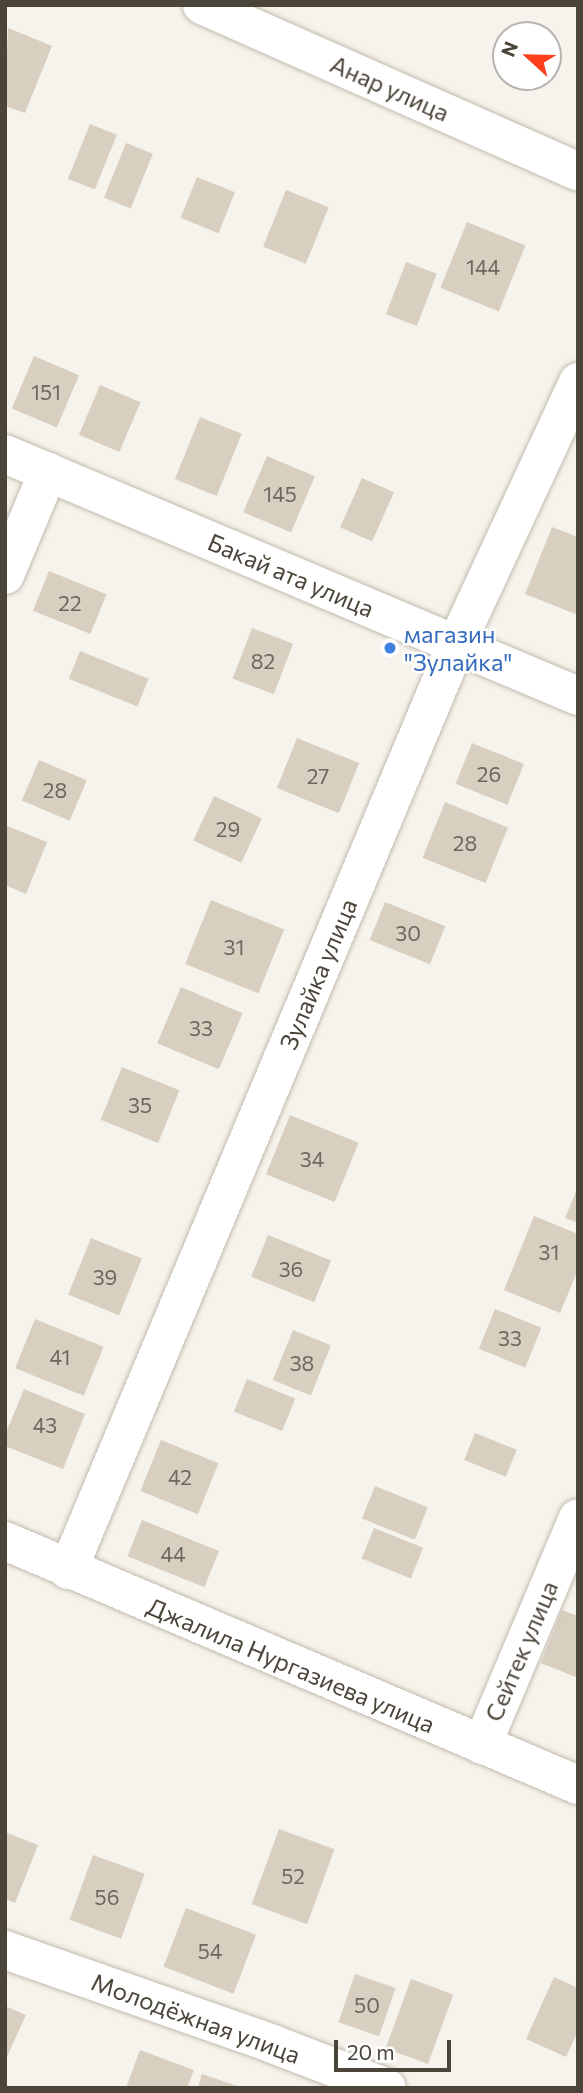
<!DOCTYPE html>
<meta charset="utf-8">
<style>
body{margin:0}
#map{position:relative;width:583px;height:2093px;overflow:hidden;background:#f6f3ec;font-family:Commissioner,sans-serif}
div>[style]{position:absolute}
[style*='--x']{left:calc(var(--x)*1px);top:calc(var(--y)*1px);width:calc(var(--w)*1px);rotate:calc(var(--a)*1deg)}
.building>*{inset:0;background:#d8cfc1;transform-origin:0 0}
.roads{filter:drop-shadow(0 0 2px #c2bbae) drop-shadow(0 0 2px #c2bbae)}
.minor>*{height:38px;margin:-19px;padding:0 19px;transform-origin:19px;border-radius:19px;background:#fff}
.dots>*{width:19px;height:19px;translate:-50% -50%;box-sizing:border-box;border:4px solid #fff;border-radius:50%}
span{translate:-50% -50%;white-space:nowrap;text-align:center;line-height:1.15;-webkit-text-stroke:5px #fff;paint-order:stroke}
.number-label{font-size:21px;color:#6e675b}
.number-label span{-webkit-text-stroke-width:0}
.street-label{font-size:24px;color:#4b4439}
.shop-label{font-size:24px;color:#366cbe}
.left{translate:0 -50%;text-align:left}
.frame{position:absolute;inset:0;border:7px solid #4b4439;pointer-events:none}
.north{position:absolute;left:492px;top:21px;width:70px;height:70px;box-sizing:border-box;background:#fff;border:2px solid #b7b4b0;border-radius:50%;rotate:292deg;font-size:19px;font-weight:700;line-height:28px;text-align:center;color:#4b4439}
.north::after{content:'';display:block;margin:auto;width:24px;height:32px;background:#fc3f1d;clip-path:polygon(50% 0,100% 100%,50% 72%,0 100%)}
.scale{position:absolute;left:334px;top:2040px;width:117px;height:32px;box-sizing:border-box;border:4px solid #4b4439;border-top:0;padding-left:9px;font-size:21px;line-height:24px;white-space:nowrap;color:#4b4439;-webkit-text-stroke:5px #fff;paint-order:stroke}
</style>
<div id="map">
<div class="building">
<div style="clip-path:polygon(8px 28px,52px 46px,25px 113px,5px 106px)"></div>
<div style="left:90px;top:124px;width:29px;height:59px;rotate:22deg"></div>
<div style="left:126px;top:143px;width:29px;height:59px;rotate:22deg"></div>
<div style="left:197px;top:177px;width:41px;height:44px;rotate:22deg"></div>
<div style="left:286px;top:190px;width:46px;height:61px;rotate:22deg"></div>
<div style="left:467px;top:222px;width:63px;height:71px;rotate:22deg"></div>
<div style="left:406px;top:262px;width:33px;height:56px;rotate:21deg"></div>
<div style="left:34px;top:356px;width:49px;height:57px;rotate:23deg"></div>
<div style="left:100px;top:385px;width:44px;height:54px;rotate:23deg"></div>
<div style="left:200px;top:417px;width:45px;height:67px;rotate:22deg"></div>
<div style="left:267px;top:456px;width:52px;height:61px;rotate:23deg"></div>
<div style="left:362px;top:478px;width:35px;height:54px;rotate:24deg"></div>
<div style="clip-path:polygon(552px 527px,578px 537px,578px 615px,525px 594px)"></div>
<div style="left:49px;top:571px;width:62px;height:43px;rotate:22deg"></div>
<div style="left:252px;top:628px;width:44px;height:54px;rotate:21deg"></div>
<div style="left:80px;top:651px;width:74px;height:30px;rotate:22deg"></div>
<div style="left:297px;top:738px;width:67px;height:54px;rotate:22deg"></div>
<div style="left:472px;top:743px;width:56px;height:44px;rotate:22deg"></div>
<div style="left:39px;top:760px;width:52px;height:44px;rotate:23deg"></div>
<div style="left:214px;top:796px;width:53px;height:49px;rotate:25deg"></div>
<div style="left:445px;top:802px;width:68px;height:60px;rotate:22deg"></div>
<div style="clip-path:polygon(5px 825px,47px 842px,26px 894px,5px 885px)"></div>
<div style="left:211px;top:900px;width:79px;height:69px;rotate:22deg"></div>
<div style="left:385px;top:902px;width:65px;height:41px;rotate:22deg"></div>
<div style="left:181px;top:987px;width:67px;height:61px;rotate:23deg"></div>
<div style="left:122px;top:1067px;width:62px;height:57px;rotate:22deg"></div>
<div style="left:290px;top:1115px;width:74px;height:64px;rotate:22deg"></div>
<div style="clip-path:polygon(578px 1187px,578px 1223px,565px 1218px)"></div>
<div style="clip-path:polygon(534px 1216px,578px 1234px,578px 1270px,560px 1313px,504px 1290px)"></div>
<div style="left:268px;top:1235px;width:68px;height:45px;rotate:22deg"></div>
<div style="left:91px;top:1238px;width:55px;height:61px;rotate:22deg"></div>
<div style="left:495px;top:1309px;width:50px;height:43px;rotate:22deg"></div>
<div style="left:35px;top:1319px;width:74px;height:53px;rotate:22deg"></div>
<div style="left:293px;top:1330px;width:41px;height:54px;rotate:22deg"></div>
<div style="left:247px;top:1379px;width:52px;height:35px;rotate:22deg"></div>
<div style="clip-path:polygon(24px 1389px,85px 1414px,63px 1469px,5px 1446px,5px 1435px)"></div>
<div style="left:475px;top:1433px;width:45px;height:29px;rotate:22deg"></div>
<div style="left:161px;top:1440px;width:62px;height:55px;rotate:22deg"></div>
<div style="left:375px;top:1486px;width:57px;height:35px;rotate:22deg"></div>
<div style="left:142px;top:1520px;width:83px;height:39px;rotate:22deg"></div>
<div style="left:374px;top:1528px;width:53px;height:33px;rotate:22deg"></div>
<div style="clip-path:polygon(562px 1610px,578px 1616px,578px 1678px,541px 1663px)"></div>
<div style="left:279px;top:1829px;width:59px;height:80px;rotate:20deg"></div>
<div style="clip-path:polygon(5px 1832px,38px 1845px,15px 1903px,5px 1899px)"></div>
<div style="left:93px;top:1855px;width:55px;height:69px;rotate:20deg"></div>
<div style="left:186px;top:1908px;width:75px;height:63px;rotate:21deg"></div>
<div style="left:355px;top:1974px;width:43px;height:51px;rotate:19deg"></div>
<div style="clip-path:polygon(554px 1977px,578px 1988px,578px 2031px,566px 2057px,526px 2039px)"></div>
<div style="left:411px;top:1979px;width:45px;height:74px;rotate:20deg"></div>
<div style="clip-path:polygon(5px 2006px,26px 2015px,5px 2061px)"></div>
<div style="clip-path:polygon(140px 2050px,194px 2070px,187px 2088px,126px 2088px)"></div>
<div style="clip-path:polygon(202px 2074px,240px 2087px,239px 2088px,198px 2088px)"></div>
</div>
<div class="roads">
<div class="minor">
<div style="--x:202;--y:5;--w:411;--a:23.9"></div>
<div style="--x:5;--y:454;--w:622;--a:22.9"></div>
<div style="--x:5;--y:575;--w:112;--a:-67.3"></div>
<div style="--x:5;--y:1541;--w:623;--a:23.07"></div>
<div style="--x:68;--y:1570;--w:1003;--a:-67.24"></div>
<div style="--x:456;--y:645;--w:290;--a:-65.1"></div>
<div style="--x:482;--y:1745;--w:246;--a:-67.1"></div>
<div style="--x:5;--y:1950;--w:281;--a:19.3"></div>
<div style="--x:270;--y:2043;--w:125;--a:21"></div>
</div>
</div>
<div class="dots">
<div style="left:390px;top:648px;background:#3f7fe0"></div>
</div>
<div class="number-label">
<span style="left:483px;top:267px">144</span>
<span style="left:46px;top:392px">151</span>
<span style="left:280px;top:494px">145</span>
<span style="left:70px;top:603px">22</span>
<span style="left:263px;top:661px">82</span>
<span style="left:489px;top:774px">26</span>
<span style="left:318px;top:776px">27</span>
<span style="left:55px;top:790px">28</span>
<span style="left:228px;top:829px">29</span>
<span style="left:465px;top:843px">28</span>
<span style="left:408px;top:933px">30</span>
<span style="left:234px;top:947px">31</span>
<span style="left:201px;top:1028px">33</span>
<span style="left:140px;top:1105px">35</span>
<span style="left:312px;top:1159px">34</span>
<span style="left:549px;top:1252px">31</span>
<span style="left:291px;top:1269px">36</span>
<span style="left:105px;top:1277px">39</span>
<span style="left:510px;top:1338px">33</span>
<span style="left:60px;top:1357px">41</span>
<span style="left:302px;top:1363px">38</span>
<span style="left:45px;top:1425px">43</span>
<span style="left:180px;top:1477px">42</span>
<span style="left:173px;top:1554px">44</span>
<span style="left:293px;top:1876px">52</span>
<span style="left:107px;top:1897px">56</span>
<span style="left:210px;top:1951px">54</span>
<span style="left:367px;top:2005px">50</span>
</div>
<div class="street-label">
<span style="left:390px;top:88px;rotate:24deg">Анар улица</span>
<span style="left:291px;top:575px;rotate:23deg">Бакай ата улица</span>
<span style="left:318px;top:974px;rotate:-67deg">Зулайка улица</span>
<span style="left:521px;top:1651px;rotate:-67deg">Сейтек улица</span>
<span style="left:291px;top:1665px;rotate:23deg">Джалила Нургазиева улица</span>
<span style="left:196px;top:2018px;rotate:20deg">Молодёжная улица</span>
</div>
<div class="shop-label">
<span class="left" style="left:404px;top:648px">магазин<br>"Зулайка"</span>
</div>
<div class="frame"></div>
<div class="north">N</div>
<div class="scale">20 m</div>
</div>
